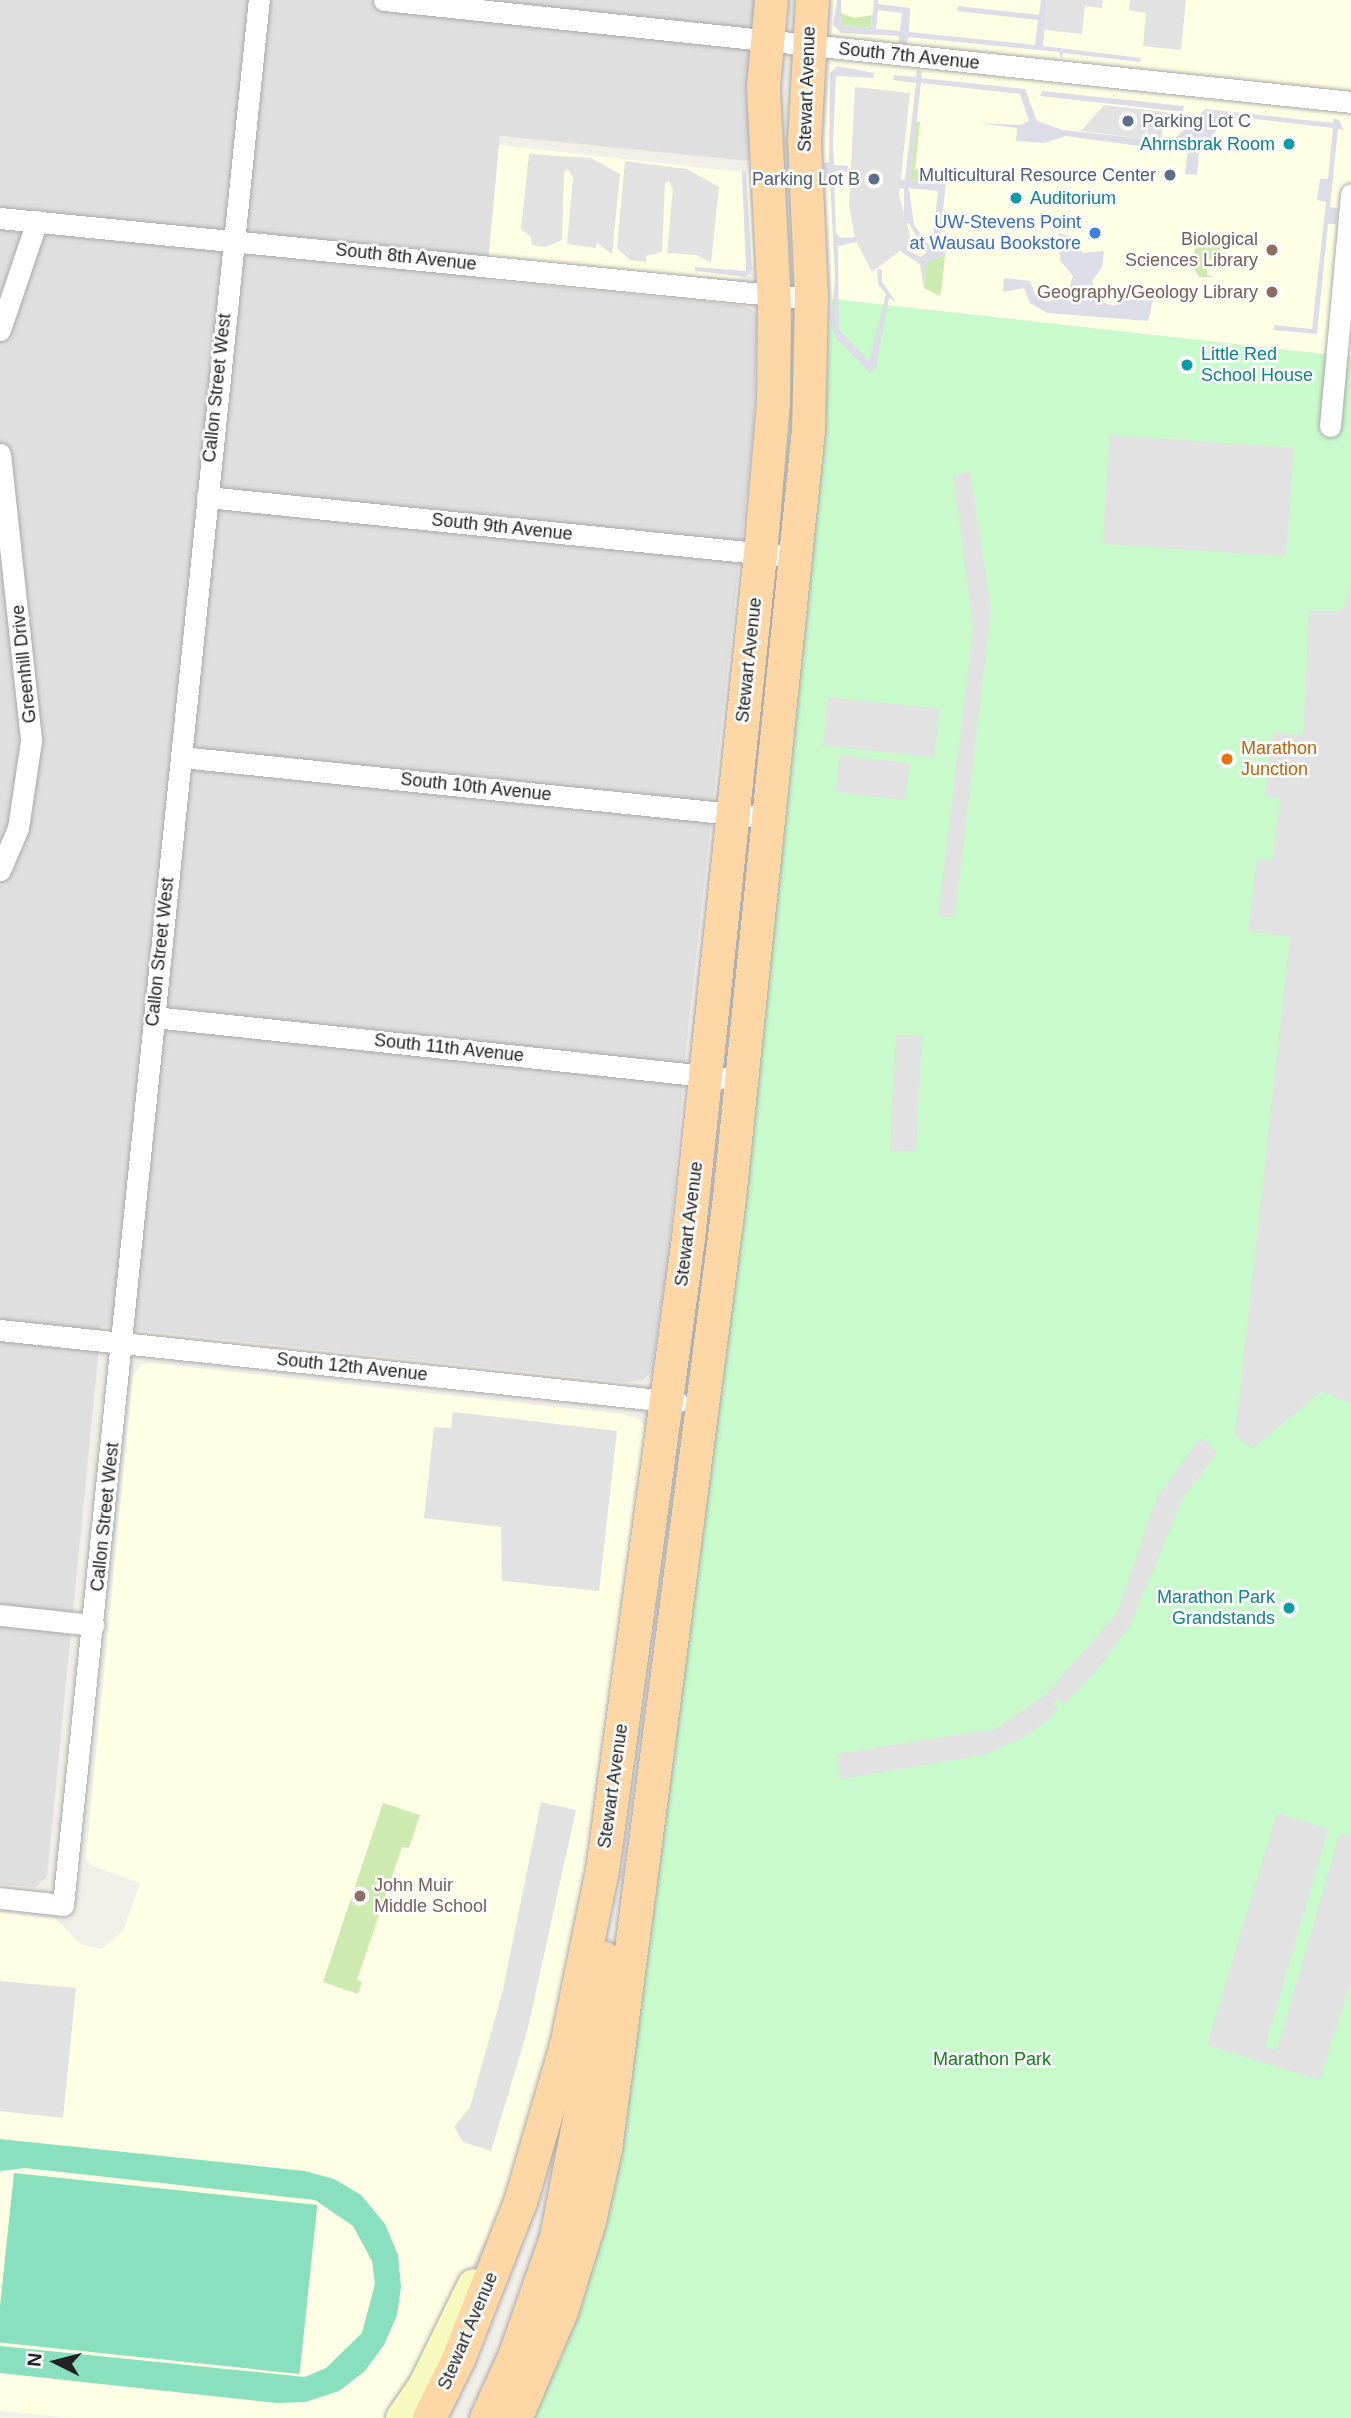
<!DOCTYPE html>
<style>
body{margin:0}
#map{position:relative;width:1351px;height:2418px;overflow:hidden;background:#f2efe9;font-family:Helvetica,sans-serif}
div>[style]{position:absolute}
[style*='--x']{left:calc(var(--x)*1px);top:calc(var(--y)*1px);width:calc(var(--w)*1px);rotate:calc(var(--a)*1deg)}
.residential>*{inset:0;background:#e0dfdf}
.education>*{inset:0;background:#ffffe5}
.grass>*{inset:0;background:#cdebb0}
.park>*{inset:0;background:#c8facc}
.pitch>*{inset:0;background:#88e0be;transform-origin:0 0}
.parking>*{inset:0;background:#e2e2e2;transform-origin:0 0}
.plaza>*{inset:0;background:#dddde8}
.roads{filter:drop-shadow(0 0 2px #a9a9a9) drop-shadow(0 0 2px #a9a9a9)}
.street>*{height:21px;margin:-10.5px;padding:0 10.5px;transform-origin:10.5px;border-radius:10.5px;background:#fff}
.secondary>*{height:30px;margin:-15px;padding:0 15px;transform-origin:15px;border-radius:15px;background:#f7fabf}
.primary>*{height:33px;margin:-16.5px;padding:0 16.5px;transform-origin:16.5px;border-radius:16.5px;background:#fcd6a4}
.dots>*{width:19px;height:19px;translate:-50% -50%;box-sizing:border-box;border:4px solid #fff;border-radius:50%}
span{translate:-50% -50%;white-space:nowrap;text-align:center;line-height:1.15;-webkit-text-stroke:5px #fff;paint-order:stroke}
.street-label{font-size:18px;color:#222}
.service-label{font-size:18px;color:#4e5e75}
.left{translate:0 -50%;text-align:left}
.right{translate:-100% -50%;text-align:right}
.culture-label{font-size:18px;color:#0d838f}
.shop-label{font-size:18px;color:#366cbe}
.education-label{font-size:18px;color:#785e54}
.food-label{font-size:18px;color:#c56008}
.park-label{font-size:18px;color:#0c8416}
.north{position:absolute;left:21px;top:2327px;width:70px;height:70px;-webkit-text-stroke:5px #fff;paint-order:stroke;rotate:276deg;font-size:19px;font-weight:700;line-height:28px;text-align:center;color:#222}
.north::after{content:'';display:block;margin:auto;width:24px;height:32px;background:#222;clip-path:polygon(50% 0,100% 100%,50% 72%,0 100%)}
</style>
<div id="map">
<div class="residential">
<div style="clip-path:polygon(0 0,757px 0,749px 161px,500px 136px,486px 280px,738px 305px,752px 309px,757px 316px,753px 435px,686px 1050px,669px 1249px,652px 1371px,643px 1380px,625px 1382px,101px 1326px,47px 1877px,35px 1887px,0 1884px)"></div>
</div>
<div class="education">
<div style="clip-path:polygon(834px 0,1351px 0,1351px 357px,832px 299px,824px 153px)"></div>
<div style="clip-path:polygon(499px 145px,749px 173px,754px 261px,751px 272px,738px 279px,674px 275px,489px 256px)"></div>
<div style="clip-path:polygon(151px 1363px,621px 1414px,639px 1419px,646px 1428px,590px 1864px,562px 2009px,509px 2195px,392px 2418px,72px 2418px,0 2411px,0 1912px,56px 1919px,80px 1944px,101px 1949px,123px 1931px,140px 1883px,90px 1865px,86px 1857px,133px 1375px,142px 1364px)"></div>
</div>
<div class="grass">
<div style="clip-path:polygon(840px 13px,854px 18px,872px 15px,871px 28px,842px 25px)"></div>
<div style="clip-path:polygon(916px 122px,920px 122px,915px 169px,947px 173px,946px 183px,910px 180px)"></div>
<div style="clip-path:polygon(1213px 241px,1224px 247px,1221px 256px,1206px 262px,1207px 275px,1214px 277px,1199px 277px,1193px 267px,1195px 249px)"></div>
<div style="clip-path:polygon(945px 255px,942px 285px,940px 296px,924px 288px,925px 263px)"></div>
<div style="clip-path:polygon(383px 1803px,420px 1815px,409px 1848px,402px 1847px,357px 1980px,362px 1982px,358px 1994px,323px 1982px)"></div>
</div>
<div class="park">
<div style="clip-path:polygon(832px 299px,1351px 357px,1351px 2418px,535px 2418px,580px 2301px,623px 2116px,726px 1355px,822px 442px)"></div>
</div>
<div class="pitch">
<div style="clip-path:polygon(0 2139px,305px 2171px,334px 2179px,361px 2195px,385px 2224px,398px 2255px,401px 2287px,397px 2315px,384px 2345px,365px 2371px,339px 2391px,305px 2402px,276px 2403px,0 2373px,0 2346px,305px 2377px,326px 2368px,362px 2333px,375px 2284px,372px 2261px,353px 2226px,315px 2200px,25px 2168px,0 2171px)"></div>
<div style="left:14px;top:2173px;width:305px;height:170px;rotate:6deg"></div>
</div>
<div class="parking">
<div style="clip-path:polygon(1047px 0,1103px 0,1102px 8px,1085px 6px,1082px 34px,1044px 30px)"></div>
<div style="clip-path:polygon(1130px 0,1186px 0,1181px 50px,1143px 46px,1146px 13px,1129px 10px)"></div>
<div style="clip-path:polygon(855px 87px,910px 93px,899px 195px,912px 242px,872px 272px,855px 239px,849px 205px)"></div>
<div style="clip-path:polygon(1104px 105px,1174px 113px,1163px 126px,1161px 141px,1081px 131px)"></div>
<div style="clip-path:polygon(529px 154px,591px 158px,620px 174px,612px 254px,597px 243px,596px 248px,567px 244px,573px 178px,568px 169px,564px 172px,562px 240px,546px 247px,532px 245px,531px 237px,521px 229px)"></div>
<div style="clip-path:polygon(625px 161px,687px 169px,719px 187px,711px 263px,697px 255px,667px 253px,673px 189px,669px 181px,665px 183px,662px 252px,646px 256px,646px 262px,630px 260px,617px 248px)"></div>
<div style="left:1110px;top:435px;width:184px;height:109px;rotate:4deg"></div>
<div style="clip-path:polygon(970px 471px,991px 609px,955px 917px,938px 916px,973px 628px,953px 475px)"></div>
<div style="clip-path:polygon(1351px 584px,1351px 1403px,1322px 1391px,1252px 1449px,1235px 1435px,1290px 937px,1248px 931px,1257px 859px,1272px 861px,1280px 798px,1265px 796px,1273px 732px,1303px 735px,1309px 611px,1342px 611px)"></div>
<div style="left:828px;top:697px;width:112px;height:49px;rotate:6deg"></div>
<div style="left:840px;top:755px;width:70px;height:37px;rotate:7deg"></div>
<div style="left:922px;top:1036px;width:116px;height:26px;rotate:93deg"></div>
<div style="clip-path:polygon(453px 1412px,617px 1431px,599px 1591px,502px 1581px,501px 1527px,424px 1518px,434px 1427px,451px 1428px)"></div>
<div style="clip-path:polygon(1201px 1437px,1217px 1453px,1182px 1499px,1129px 1628px,1089px 1679px,1063px 1705px,1058px 1699px,1053px 1703px,1058px 1709px,1047px 1721px,1028px 1735px,984px 1755px,841px 1779px,836px 1754px,995px 1729px,1046px 1694px,1117px 1613px,1157px 1497px)"></div>
<div style="clip-path:polygon(541px 1802px,576px 1810px,527px 2032px,491px 2151px,463px 2142px,454px 2127px,470px 2107px,503px 1990px)"></div>
<div style="clip-path:polygon(1277px 1813px,1328px 1829px,1265px 2047px,1277px 2050px,1340px 1833px,1351px 1838px,1351px 1982px,1319px 2080px,1207px 2045px)"></div>
<div style="clip-path:polygon(0 1981px,76px 1988px,63px 2118px,0 2111px)"></div>
</div>
<div class="plaza">
<div style="clip-path:polygon(evenodd,837px 0,841px 0,842px 25px,871px 28px,874px 0,878px 0,878px 4px,910px 8px,909px 32px,1035px 45px,1038px 20px,957px 11px,958px 6px,1039px 15px,1041px 0,1047px 0,1043px 46px,1141px 58px,1140px 62px,1063px 53px,1061px 59px,1059px 52px,908px 37px,907px 44px,899px 43px,899px 36px,841px 33px,833px 25px,837px 0,878px 10px,902px 13px,900px 31px,876px 29px,878px 10px)"></div>
<div style="clip-path:polygon(837px 66px,874px 73px,873px 78px,836px 76px,833px 143px,834px 165px,848px 166px,848px 172px,834px 172px,836px 233px,841px 238px,855px 237px,856px 242px,838px 246px,839px 330px,869px 361px,886px 294px,878px 284px,877px 269px,882px 270px,882px 282px,896px 302px,889px 298px,876px 367px,870px 373px,836px 338px,831px 324px,835px 278px,830px 179px,825px 178px,824px 163px,829px 162px,830px 73px)"></div>
<div style="clip-path:polygon(evenodd,917px 70px,922px 71px,921px 78px,1025px 89px,1037px 121px,1063px 130px,1171px 142px,1205px 109px,1333px 123px,1334px 118px,1339px 120px,1344px 130px,1338px 129px,1330px 207px,1338px 208px,1336px 224px,1328px 224px,1317px 334px,1274px 330px,1274px 325px,1312px 329px,1326px 202px,1317px 200px,1320px 179px,1328px 179px,1333px 128px,1236px 117px,1234px 125px,1221px 124px,1207px 143px,1200px 142px,1197px 175px,1185px 174px,1188px 150px,1183px 144px,1153px 148px,1066px 136px,1044px 143px,1016px 141px,1017px 128px,978px 123px,1021px 125px,1029px 121px,1020px 94px,921px 83px,910px 180px,946px 183px,939px 246px,947px 238px,945px 255px,925px 263px,924px 288px,920px 264px,900px 251px,907px 245px,907px 250px,921px 257px,926px 253px,909px 223px,904px 224px,904px 189px,900px 188px,900px 180px,905px 180px,916px 83px,893px 80px,894px 75px,916px 77px,917px 70px,909px 188px,938px 191px,932px 249px,914px 225px,909px 188px)"></div>
<div style="clip-path:polygon(1042px 91px,1184px 106px,1183px 112px,1040px 96px)"></div>
<div style="clip-path:polygon(742px 172px,746px 172px,752px 270px,746px 277px,695px 271px,695px 267px,746px 271px)"></div>
<div style="clip-path:polygon(1059px 233px,1076px 238px,1082px 253px,1104px 251px,1102px 267px,1092px 281px,1097px 300px,1113px 306px,1124px 300px,1153px 300px,1148px 321px,1047px 313px,1030px 303px,1024px 288px,1003px 292px,1004px 278px,1030px 281px,1035px 295px,1046px 302px,1067px 296px,1073px 276px,1060px 260px)"></div>
</div>
<div class="roads">
<div class="street">
<div style="--x:384;--y:0;--w:972;--a:6.02"></div>
<div style="--x:0;--y:218;--w:815;--a:5.7"></div>
<div style="--x:0;--y:330;--w:115;--a:-71.3"></div>
<div style="--x:1330;--y:426;--w:233;--a:-84.8"></div>
<div style="--x:0;--y:454;--w:289;--a:83.8"></div>
<div style="--x:31;--y:741;--w:88;--a:98.5"></div>
<div style="--x:18;--y:828;--w:46;--a:113.2"></div>
<div style="--x:207;--y:497;--w:592;--a:5.82"></div>
<div style="--x:181;--y:757;--w:593;--a:5.9"></div>
<div style="--x:154;--y:1017;--w:592;--a:6.11"></div>
<div style="--x:0;--y:1330;--w:681;--a:6.07"></div>
<div style="--x:0;--y:1615;--w:94;--a:6.1"></div>
<div style="--x:0;--y:1898;--w:63;--a:6.3"></div>
<div style="--x:63;--y:1905;--w:1915;--a:-84.13"></div>
</div>
<div class="secondary">
<div style="--x:401;--y:2418;--w:41;--a:-55.9"></div>
<div style="--x:424;--y:2384;--w:111;--a:-63.9"></div>
</div>
<div class="primary">
<div style="--x:429;--y:2418;--w:66;--a:-63.8"></div>
<div style="--x:458;--y:2359;--w:169;--a:-68.5"></div>
<div style="--x:520;--y:2202;--w:164;--a:-73.7"></div>
<div style="--x:566;--y:2045;--w:179;--a:-78.4"></div>
<div style="--x:602;--y:1870;--w:638;--a:-82.25"></div>
<div style="--x:688;--y:1238;--w:688;--a:-83.99"></div>
<div style="--x:760;--y:554;--w:152;--a:-85.1"></div>
<div style="--x:773;--y:403;--w:98;--a:-89.4"></div>
<div style="--x:774;--y:305;--w:219;--a:-92.9"></div>
<div style="--x:763;--y:86;--w:86;--a:-84.7"></div>
<div style="--x:486;--y:2418;--w:70;--a:-65.6"></div>
<div style="--x:515;--y:2354;--w:124;--a:-70.7"></div>
<div style="--x:556;--y:2237;--w:210;--a:-79"></div>
<div style="--x:596;--y:2031;--w:74;--a:-84.6"></div>
<div style="--x:515;--y:2418;--w:116;--a:-66.7"></div>
<div style="--x:561;--y:2311;--w:94;--a:-72.7"></div>
<div style="--x:589;--y:2221;--w:74;--a:-77.5"></div>
<div style="--x:605;--y:2149;--w:959;--a:-82.57"></div>
<div style="--x:729;--y:1198;--w:772;--a:-84.13"></div>
<div style="--x:808;--y:430;--w:131;--a:-88.7"></div>
<div style="--x:811;--y:299;--w:158;--a:-92.5"></div>
<div style="--x:804;--y:141;--w:141;--a:-86.8"></div>
</div>
</div>
<div class="dots">
<div style="left:1128px;top:121px;background:#5c6f8a"></div>
<div style="left:1289px;top:144px;background:#0f9aa8"></div>
<div style="left:1170px;top:175px;background:#5c6f8a"></div>
<div style="left:874px;top:179px;background:#5c6f8a"></div>
<div style="left:1016px;top:198px;background:#0f9aa8"></div>
<div style="left:1095px;top:233px;background:#3f7fe0"></div>
<div style="left:1272px;top:250px;background:#8d6e63"></div>
<div style="left:1272px;top:292px;background:#8d6e63"></div>
<div style="left:1187px;top:365px;background:#0f9aa8"></div>
<div style="left:1227px;top:759px;background:#e8710a"></div>
<div style="left:1289px;top:1608px;background:#0f9aa8"></div>
<div style="left:360px;top:1896px;background:#8d6e63"></div>
</div>
<div class="street-label">
<span style="left:909px;top:56px;rotate:6deg">South 7th Avenue</span>
<span style="left:807px;top:89px;rotate:-88deg">Stewart Avenue</span>
<span style="left:406px;top:257px;rotate:6deg">South 8th Avenue</span>
<span style="left:217px;top:388px;rotate:-84deg">Callon Street West</span>
<span style="left:502px;top:527px;rotate:6deg">South 9th Avenue</span>
<span style="left:749px;top:660px;rotate:-84deg">Stewart Avenue</span>
<span style="left:24px;top:664px;rotate:-96deg">Greenhill Drive</span>
<span style="left:476px;top:787px;rotate:6deg">South 10th Avenue</span>
<span style="left:160px;top:952px;rotate:-84deg">Callon Street West</span>
<span style="left:449px;top:1048px;rotate:6deg">South 11th Avenue</span>
<span style="left:689px;top:1224px;rotate:-83deg">Stewart Avenue</span>
<span style="left:352px;top:1367px;rotate:6deg">South 12th Avenue</span>
<span style="left:105px;top:1517px;rotate:-84deg">Callon Street West</span>
<span style="left:613px;top:1786px;rotate:-82deg">Stewart Avenue</span>
<span style="left:468px;top:2331px;rotate:-67deg">Stewart Avenue</span>
</div>
<div class="service-label">
<span class="left" style="left:1142px;top:121px">Parking Lot C</span>
<span class="right" style="left:1156px;top:175px">Multicultural Resource Center</span>
<span class="right" style="left:860px;top:179px">Parking Lot B</span>
</div>
<div class="culture-label">
<span class="right" style="left:1275px;top:144px">Ahrnsbrak Room</span>
<span class="left" style="left:1030px;top:198px">Auditorium</span>
<span class="left" style="left:1201px;top:365px">Little Red<br>School House</span>
<span class="right" style="left:1275px;top:1608px">Marathon Park<br>Grandstands</span>
</div>
<div class="shop-label">
<span class="right" style="left:1081px;top:233px">UW-Stevens Point<br>at Wausau Bookstore</span>
</div>
<div class="education-label">
<span class="right" style="left:1258px;top:250px">Biological<br>Sciences Library</span>
<span class="right" style="left:1258px;top:292px">Geography/Geology Library</span>
<span class="left" style="left:374px;top:1896px">John Muir<br>Middle School</span>
</div>
<div class="food-label">
<span class="left" style="left:1241px;top:759px">Marathon<br>Junction</span>
</div>
<div class="park-label">
<span style="left:992px;top:2059px">Marathon Park</span>
</div>
<div class="north">N</div>
</div>
